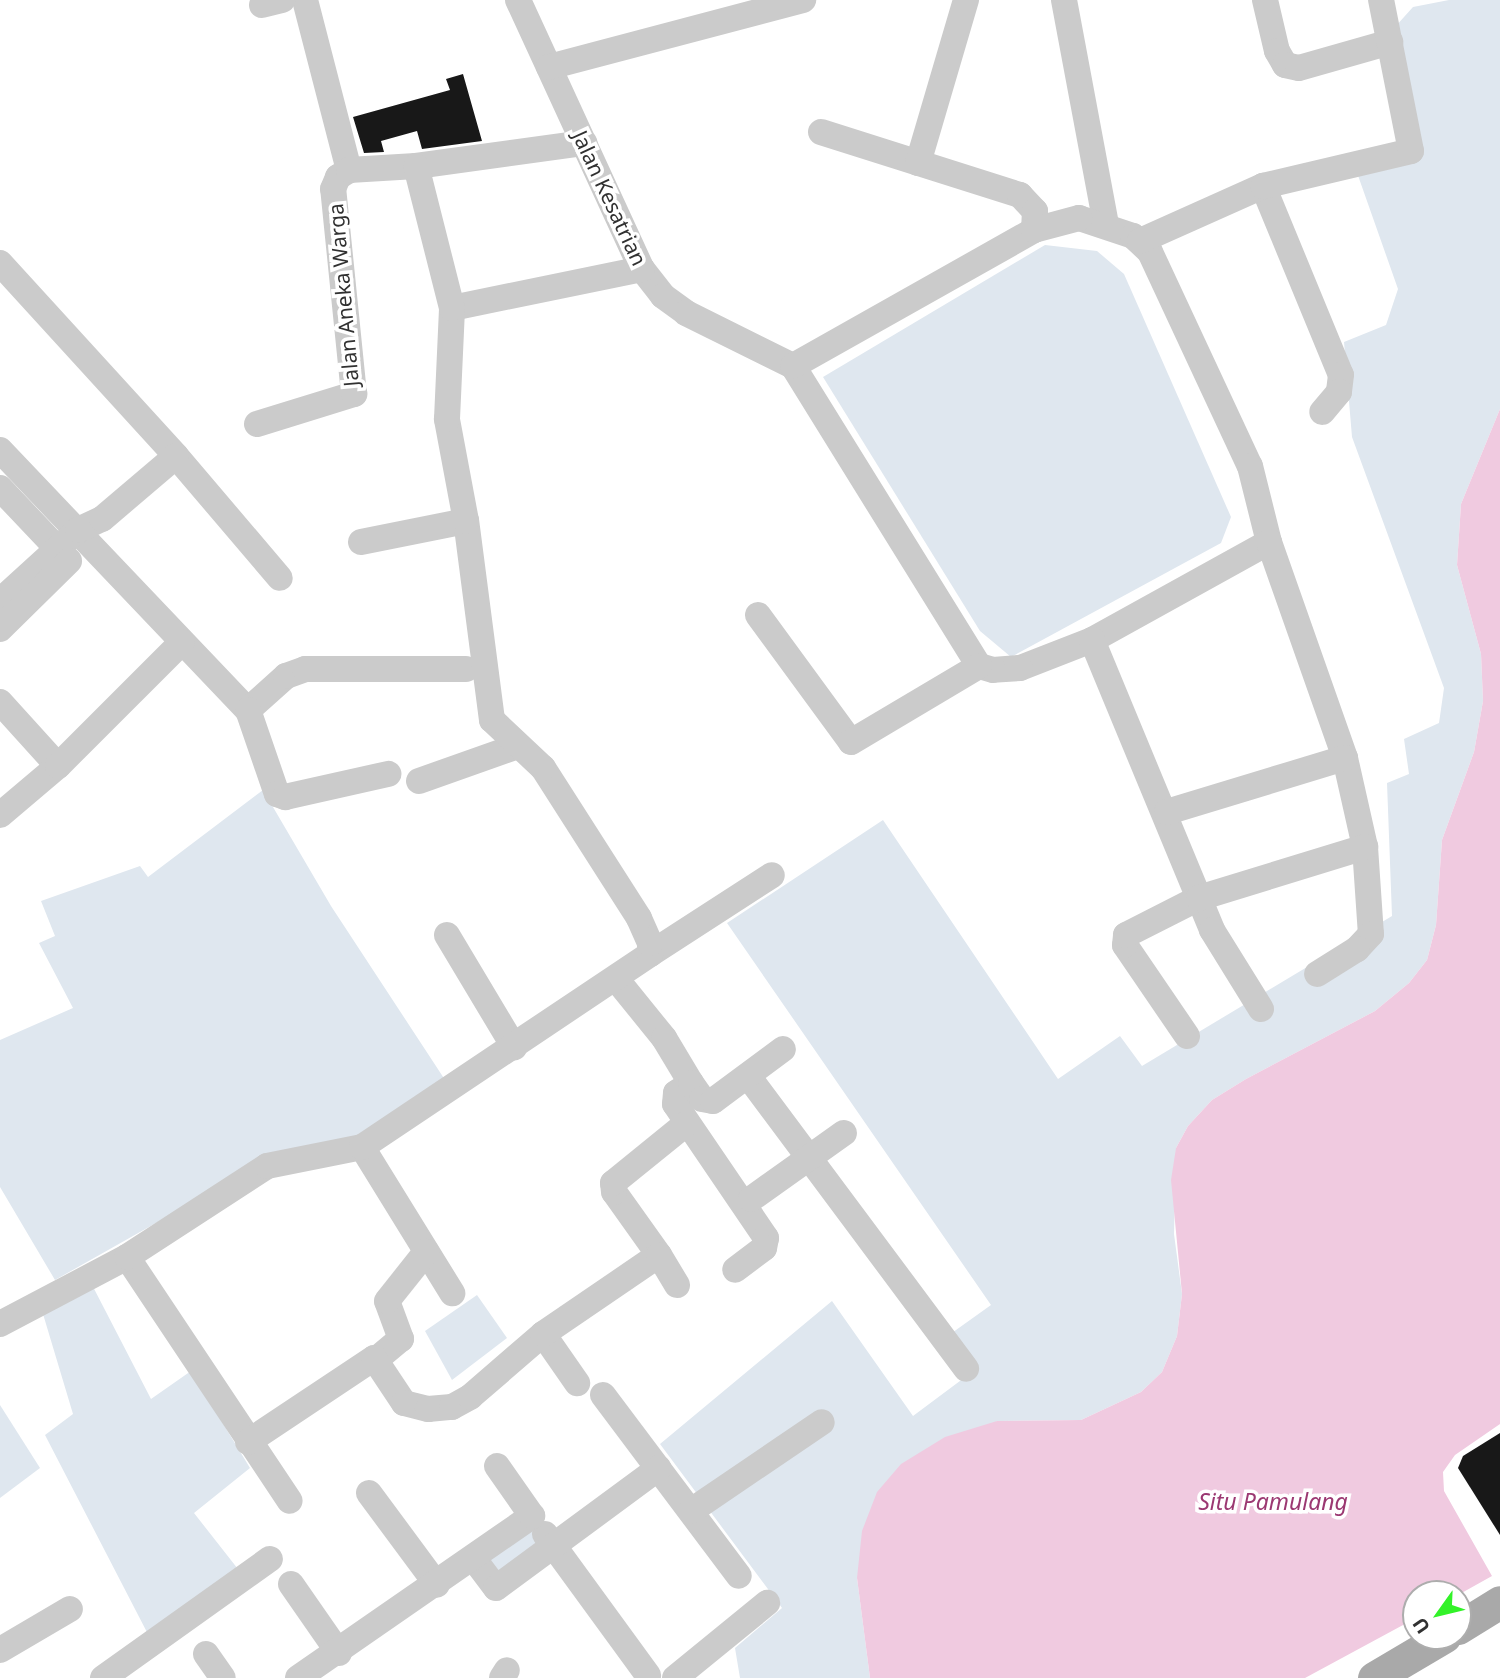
<!DOCTYPE html>
<style>
body{margin:0}
#map{position:relative;width:1500px;height:1678px;overflow:hidden;background:#fff;font-family:"Noto Sans",sans-serif}
div>[style]{position:absolute}
[style*='--x']{left:calc(var(--x)*1px);top:calc(var(--y)*1px);width:calc(var(--w)*1px);rotate:calc(var(--a)*1deg)}
.green>*{inset:0;background:#dfe7ef;transform-origin:0 0}
.water>*{inset:0;background:#f0cae0}
.building>*{inset:0;background:#181818}
.minor>*{height:26px;margin:-13px;padding:0 13px;transform-origin:13px;border-radius:13px;background:#cbcbcb}
.major>*{height:33px;margin:-16.5px;padding:0 16.5px;transform-origin:16.5px;border-radius:16.5px;background:#a9a9a9}
span{translate:-50% -50%;white-space:nowrap;text-align:center;line-height:1.15;-webkit-text-stroke:7px #fff;paint-order:stroke}
.street-label{font-size:21px;color:#313131}
.water-label{font-size:23px;color:#9b3872;font-style:italic}
.north{position:absolute;left:1402px;top:1580px;width:70px;height:70px;box-sizing:border-box;background:#fff;border:2px solid #adadad;border-radius:50%;rotate:236deg;font-size:19px;font-weight:700;line-height:28px;text-align:center;color:#313131}
.north::after{content:'';display:block;margin:auto;width:24px;height:32px;background:#33f229;clip-path:polygon(50% 0,100% 100%,50% 72%,0 100%)}
</style>
<div id="map">
<div class="green">
<div style="clip-path:polygon(1449px 0,1500px 0,1500px 409px,1461px 504px,1457px 565px,1481px 654px,1483px 701px,1474px 752px,1442px 840px,1436px 925px,1427px 960px,1409px 983px,1375px 1011px,1246px 1079px,1212px 1100px,1188px 1126px,1176px 1148px,1174px 1234px,1182px 1294px,1177px 1336px,1162px 1372px,1141px 1392px,1081px 1420px,997px 1421px,857px 1578px,870px 1678px,740px 1678px,735px 1648px,782px 1608px,660px 1444px,832px 1301px,913px 1416px,972px 1372px,949px 1335px,991px 1305px,727px 923px,883px 820px,1058px 1079px,1120px 1036px,1142px 1066px,1392px 916px,1387px 783px,1409px 774px,1404px 739px,1439px 723px,1444px 688px,1352px 437px,1344px 342px,1386px 325px,1398px 289px,1355px 167px,1411px 133px,1395px 27px,1413px 7px)"></div>
<div style="clip-path:polygon(1045px 245px,1097px 251px,1124px 274px,1231px 517px,1221px 543px,1011px 657px,980px 631px,823px 377px)"></div>
<div style="clip-path:polygon(263px 790px,331px 906px,451px 1089px,361px 1143px,257px 1166px,55px 1280px,0 1187px,0 1040px,73px 1008px,39px 943px,55px 936px,41px 901px,140px 866px,148px 877px)"></div>
<div style="clip-path:polygon(90px 1281px,151px 1399px,191px 1371px,250px 1468px,194px 1513px,245px 1578px,151px 1640px,45px 1435px,73px 1414px,40px 1304px)"></div>
<div style="clip-path:polygon(477px 1295px,507px 1338px,452px 1380px,425px 1331px)"></div>
<div style="clip-path:polygon(0 1405px,40px 1468px,0 1498px)"></div>
<div style="left:532px;top:1516px;width:39px;height:72px;rotate:55deg"></div>
</div>
<div class="water">
<div style="clip-path:polygon(1500px 409px,1500px 1424px,1455px 1455px,1443px 1472px,1444px 1491px,1492px 1576px,1458px 1595px,1416px 1594px,1416px 1618px,1305px 1678px,870px 1678px,857px 1578px,862px 1531px,877px 1492px,901px 1464px,945px 1437px,997px 1421px,1081px 1420px,1141px 1392px,1162px 1372px,1177px 1336px,1182px 1294px,1171px 1180px,1176px 1148px,1188px 1126px,1212px 1100px,1246px 1079px,1375px 1011px,1409px 983px,1427px 960px,1436px 925px,1442px 840px,1474px 752px,1483px 701px,1481px 654px,1457px 565px,1461px 504px)"></div>
</div>
<div class="building">
<div style="clip-path:polygon(463px 74px,482px 141px,422px 149px,417px 131px,381px 141px,384px 152px,364px 153px,353px 117px,450px 90px,446px 79px)"></div>
<div style="clip-path:polygon(1500px 1433px,1500px 1535px,1458px 1468px,1463px 1456px)"></div>
</div>
<div class="minor">
<div style="--x:305;--y:0;--w:176;--a:75.5"></div>
<div style="--x:518;--y:0;--w:296;--a:65.3"></div>
<div style="--x:642;--y:269;--w:34;--a:52"></div>
<div style="--x:663;--y:296;--w:29;--a:36"></div>
<div style="--x:686;--y:313;--w:119;--a:26.4"></div>
<div style="--x:1064;--y:0;--w:229;--a:79.4"></div>
<div style="--x:1265;--y:0;--w:52;--a:76.8"></div>
<div style="--x:1277;--y:51;--w:16;--a:60"></div>
<div style="--x:1285;--y:65;--w:14;--a:12"></div>
<div style="--x:1299;--y:68;--w:95;--a:-15.9"></div>
<div style="--x:262;--y:5;--w:21;--a:-14"></div>
<div style="--x:549;--y:67;--w:263;--a:-14.8"></div>
<div style="--x:821;--y:132;--w:209;--a:17.6"></div>
<div style="--x:1020;--y:195;--w:22;--a:47"></div>
<div style="--x:1035;--y:211;--w:19;--a:93"></div>
<div style="--x:918;--y:163;--w:170;--a:-73.6"></div>
<div style="--x:1263;--y:186;--w:204;--a:67.6"></div>
<div style="--x:1341;--y:375;--w:17;--a:97"></div>
<div style="--x:1339;--y:392;--w:26;--a:130"></div>
<div style="--x:1079;--y:218;--w:57;--a:18.4"></div>
<div style="--x:1133;--y:236;--w:23;--a:43"></div>
<div style="--x:1150;--y:252;--w:236;--a:65"></div>
<div style="--x:1250;--y:466;--w:78;--a:76"></div>
<div style="--x:1269;--y:542;--w:202;--a:151"></div>
<div style="--x:1092;--y:640;--w:77;--a:158.7"></div>
<div style="--x:1020;--y:668;--w:27;--a:176"></div>
<div style="--x:993;--y:670;--w:15;--a:-164"></div>
<div style="--x:979;--y:666;--w:353;--a:-121.8"></div>
<div style="--x:793;--y:366;--w:277;--a:-29.4"></div>
<div style="--x:1034;--y:230;--w:47;--a:-14.9"></div>
<div style="--x:1140;--y:241;--w:135;--a:-24.1"></div>
<div style="--x:1263;--y:186;--w:152;--a:-13.3"></div>
<div style="--x:1411;--y:151;--w:154;--a:-101.2"></div>
<div style="--x:0;--y:263;--w:261;--a:47.6"></div>
<div style="--x:176;--y:456;--w:160;--a:49.6"></div>
<div style="--x:452;--y:308;--w:194;--a:-11.6"></div>
<div style="--x:257;--y:424;--w:102;--a:-17.2"></div>
<div style="--x:354;--y:394;--w:206;--a:-95.8"></div>
<div style="--x:333;--y:189;--w:13;--a:-67"></div>
<div style="--x:338;--y:177;--w:13;--a:-32"></div>
<div style="--x:349;--y:170;--w:67;--a:-3.4"></div>
<div style="--x:416;--y:166;--w:170;--a:-7.8"></div>
<div style="--x:0;--y:450;--w:359;--a:46.4"></div>
<div style="--x:248;--y:710;--w:51;--a:-41.8"></div>
<div style="--x:286;--y:676;--w:20;--a:-20"></div>
<div style="--x:305;--y:669;--w:161;--a:0"></div>
<div style="--x:0;--y:488;--w:99;--a:46.6"></div>
<div style="--x:361;--y:542;--w:107;--a:-11.3"></div>
<div style="--x:1269;--y:542;--w:229;--a:70.6"></div>
<div style="--x:1345;--y:758;--w:91;--a:77.3"></div>
<div style="--x:1365;--y:847;--w:87;--a:86.1"></div>
<div style="--x:1371;--y:934;--w:21;--a:133"></div>
<div style="--x:1357;--y:949;--w:47;--a:148"></div>
<div style="--x:0;--y:601;--w:105;--a:-42.3"></div>
<div style="--x:78;--y:530;--w:26;--a:-25"></div>
<div style="--x:102;--y:519;--w:97;--a:-40.4"></div>
<div style="--x:758;--y:615;--w:157;--a:53.8"></div>
<div style="--x:851;--y:742;--w:149;--a:-30.7"></div>
<div style="--x:0;--y:629;--w:97;--a:-44.6"></div>
<div style="--x:1092;--y:640;--w:314;--a:67.5"></div>
<div style="--x:1212;--y:930;--w:93;--a:58.2"></div>
<div style="--x:0;--y:702;--w:86;--a:47.8"></div>
<div style="--x:248;--y:710;--w:89;--a:71"></div>
<div style="--x:277;--y:794;--w:9;--a:21"></div>
<div style="--x:285;--y:797;--w:106;--a:-12.6"></div>
<div style="--x:419;--y:781;--w:105;--a:-19.5"></div>
<div style="--x:1167;--y:812;--w:186;--a:-16.9"></div>
<div style="--x:0;--y:815;--w:76;--a:-40.2"></div>
<div style="--x:58;--y:766;--w:175;--a:-45"></div>
<div style="--x:447;--y:935;--w:131;--a:59.1"></div>
<div style="--x:650;--y:954;--w:145;--a:-32.9"></div>
<div style="--x:617;--y:980;--w:75;--a:51"></div>
<div style="--x:664;--y:1038;--w:52;--a:59"></div>
<div style="--x:691;--y:1083;--w:18;--a:146"></div>
<div style="--x:676;--y:1093;--w:11;--a:95"></div>
<div style="--x:675;--y:1104;--w:162;--a:55.8"></div>
<div style="--x:766;--y:1238;--w:10;--a:101"></div>
<div style="--x:764;--y:1248;--w:36;--a:143"></div>
<div style="--x:1187;--y:1036;--w:110;--a:-124.3"></div>
<div style="--x:1125;--y:945;--w:10;--a:-84"></div>
<div style="--x:1126;--y:935;--w:82;--a:-26.9"></div>
<div style="--x:1199;--y:898;--w:174;--a:-17.1"></div>
<div style="--x:748;--y:1076;--w:365;--a:53.3"></div>
<div style="--x:691;--y:1083;--w:19;--a:55"></div>
<div style="--x:702;--y:1099;--w:11;--a:10"></div>
<div style="--x:713;--y:1101;--w:87;--a:-36.6"></div>
<div style="--x:362;--y:1147;--w:172;--a:58.3"></div>
<div style="--x:751;--y:1199;--w:114;--a:-35.4"></div>
<div style="--x:659;--y:1255;--w:77;--a:-125.5"></div>
<div style="--x:614;--y:1192;--w:9;--a:-96"></div>
<div style="--x:613;--y:1183;--w:95;--a:-39"></div>
<div style="--x:127;--y:1257;--w:293;--a:56.3"></div>
<div style="--x:0;--y:1324;--w:144;--a:-27.8"></div>
<div style="--x:127;--y:1257;--w:167;--a:-33"></div>
<div style="--x:267;--y:1166;--w:97;--a:-11.3"></div>
<div style="--x:362;--y:1147;--w:347;--a:-33.8"></div>
<div style="--x:650;--y:954;--w:11;--a:-90"></div>
<div style="--x:650;--y:943;--w:27;--a:-114"></div>
<div style="--x:639;--y:918;--w:178;--a:-122.6"></div>
<div style="--x:543;--y:768;--w:70;--a:-136.7"></div>
<div style="--x:492;--y:720;--w:201;--a:-97.4"></div>
<div style="--x:466;--y:521;--w:104;--a:-100.6"></div>
<div style="--x:447;--y:419;--w:111;--a:-87.4"></div>
<div style="--x:452;--y:308;--w:146;--a:-104.2"></div>
<div style="--x:543;--y:1334;--w:60;--a:55.2"></div>
<div style="--x:378;--y:1358;--w:30;--a:-40"></div>
<div style="--x:401;--y:1339;--w:40;--a:-110.2"></div>
<div style="--x:387;--y:1301;--w:63;--a:-51.5"></div>
<div style="--x:603;--y:1395;--w:226;--a:53.1"></div>
<div style="--x:248;--y:1442;--w:151;--a:-33.7"></div>
<div style="--x:374;--y:1358;--w:54;--a:56.3"></div>
<div style="--x:404;--y:1403;--w:25;--a:14"></div>
<div style="--x:428;--y:1409;--w:24;--a:-5"></div>
<div style="--x:452;--y:1407;--w:21;--a:-29"></div>
<div style="--x:470;--y:1397;--w:96;--a:-40.8"></div>
<div style="--x:543;--y:1334;--w:140;--a:-34.3"></div>
<div style="--x:659;--y:1255;--w:35;--a:59"></div>
<div style="--x:369;--y:1493;--w:114;--a:53.5"></div>
<div style="--x:691;--y:1511;--w:158;--a:-34.2"></div>
<div style="--x:545;--y:1534;--w:175;--a:53.9"></div>
<div style="--x:474;--y:1559;--w:36;--a:53"></div>
<div style="--x:496;--y:1588;--w:202;--a:-36.4"></div>
<div style="--x:291;--y:1584;--w:84;--a:55.2"></div>
<div style="--x:0;--y:1650;--w:81;--a:-30.4"></div>
<div style="--x:206;--y:1654;--w:29;--a:55"></div>
<div style="--x:103;--y:1678;--w:205;--a:-35.5"></div>
<div style="--x:298;--y:1678;--w:285;--a:-34.7"></div>
<div style="--x:532;--y:1516;--w:61;--a:-125"></div>
<div style="--x:502;--y:1678;--w:9;--a:-58"></div>
<div style="--x:675;--y:1678;--w:119;--a:-39.2"></div>
</div>
<div class="major">
<div style="--x:1458;--y:1628;--w:49;--a:-31.8"></div>
<div style="--x:1374;--y:1678;--w:82;--a:-30.6"></div>
</div>
<div class="street-label">
<span style="left:610px;top:198px;rotate:65deg">Jalan Kesatrian</span>
<span style="left:343px;top:295px;rotate:-95deg">Jalan Aneka Warga</span>
</div>
<div class="water-label">
<span style="left:1273px;top:1501px">Situ Pamulang</span>
</div>
<div class="north">U</div>
</div>
